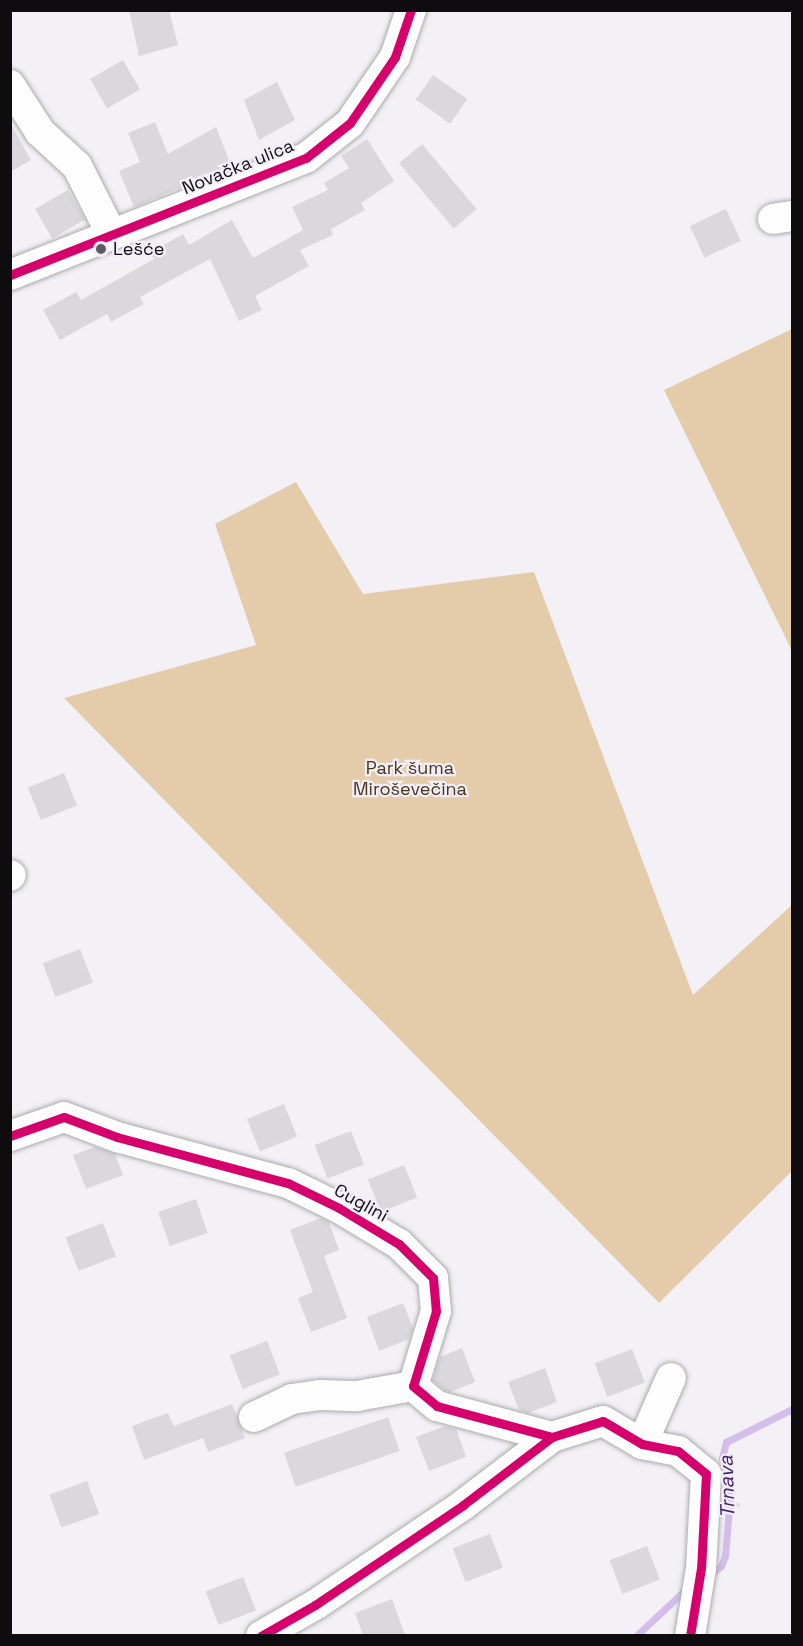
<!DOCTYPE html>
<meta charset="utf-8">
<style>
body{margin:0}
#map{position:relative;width:803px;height:1646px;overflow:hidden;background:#f3f1f6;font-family:"Space Grotesk",sans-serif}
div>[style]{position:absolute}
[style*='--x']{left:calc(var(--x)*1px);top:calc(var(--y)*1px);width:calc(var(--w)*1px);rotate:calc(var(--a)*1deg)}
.forest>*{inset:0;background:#e4ccab}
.stream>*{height:7px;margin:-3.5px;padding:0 3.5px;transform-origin:3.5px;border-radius:3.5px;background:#d3bdeb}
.building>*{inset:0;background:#dad8dd;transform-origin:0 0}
.path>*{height:4px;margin-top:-2px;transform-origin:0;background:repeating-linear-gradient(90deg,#dfdddf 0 4.5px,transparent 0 7.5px)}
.roads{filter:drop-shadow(0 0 2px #abaaad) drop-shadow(0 0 2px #abaaad)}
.minor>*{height:30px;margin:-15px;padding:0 15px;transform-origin:15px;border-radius:15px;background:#fdfdfe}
.cycleway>*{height:9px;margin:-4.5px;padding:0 4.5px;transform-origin:4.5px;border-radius:4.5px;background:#d6006c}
.dots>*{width:16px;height:16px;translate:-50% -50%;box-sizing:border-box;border:3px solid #f3eff8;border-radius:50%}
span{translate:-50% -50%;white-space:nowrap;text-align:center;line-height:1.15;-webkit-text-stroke:4.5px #f3eff8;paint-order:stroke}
.street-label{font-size:18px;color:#0e0c0f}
.poi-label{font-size:18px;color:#0e0c0f}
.left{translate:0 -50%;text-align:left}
.park-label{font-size:18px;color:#473519}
.water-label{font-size:20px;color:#471e68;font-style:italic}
.frame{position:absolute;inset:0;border:12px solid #0e0c0f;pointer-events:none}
</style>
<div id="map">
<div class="forest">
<div style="clip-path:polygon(792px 329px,792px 651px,664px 390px)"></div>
<div style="clip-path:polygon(296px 482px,363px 594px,534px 572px,693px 995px,792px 905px,792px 1171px,659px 1303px,64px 698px,256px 645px,215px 524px)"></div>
</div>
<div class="stream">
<div style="--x:709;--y:1575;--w:15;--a:-37"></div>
<div style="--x:721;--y:1566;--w:11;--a:-68"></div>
<div style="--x:725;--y:1556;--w:59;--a:-85.2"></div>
<div style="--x:730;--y:1497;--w:40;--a:-102"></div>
<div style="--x:722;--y:1458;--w:16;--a:-76"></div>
<div style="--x:726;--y:1442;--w:74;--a:-26.6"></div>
<div style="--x:636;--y:1636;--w:73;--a:-43.3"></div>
</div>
<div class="building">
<div style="clip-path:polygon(129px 10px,169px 10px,178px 45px,139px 56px)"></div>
<div style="left:123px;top:60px;width:34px;height:38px;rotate:60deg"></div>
<div style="left:433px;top:75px;width:42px;height:30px;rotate:35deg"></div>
<div style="clip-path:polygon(277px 82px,295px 120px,259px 140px,244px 100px)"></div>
<div style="clip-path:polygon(155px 122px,168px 154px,216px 127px,231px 165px,180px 183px,182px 187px,134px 207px,119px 171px,140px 162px,128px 133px)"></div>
<div style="clip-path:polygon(10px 123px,31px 160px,10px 172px)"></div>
<div style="clip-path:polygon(367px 139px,394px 181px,361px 203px,365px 210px,331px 229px,333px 235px,300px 250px,309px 266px,255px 296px,262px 310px,239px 321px,210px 259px,140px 297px,144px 304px,111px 322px,107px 314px,60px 340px,43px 310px,76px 292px,81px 300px,154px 259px,150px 253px,183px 234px,189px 245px,232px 220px,253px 258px,303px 230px,292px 207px,328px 190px,324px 183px,349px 168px,341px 156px)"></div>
<div style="left:422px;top:144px;width:85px;height:30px;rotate:50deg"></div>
<div style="left:68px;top:190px;width:34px;height:38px;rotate:60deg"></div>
<div style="left:726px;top:209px;width:35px;height:40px;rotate:65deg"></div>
<div style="left:64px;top:773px;width:35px;height:39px;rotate:68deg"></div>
<div style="left:80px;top:949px;width:36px;height:40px;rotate:69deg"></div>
<div style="left:284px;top:1104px;width:35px;height:40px;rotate:68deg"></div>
<div style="left:351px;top:1131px;width:36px;height:39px;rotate:69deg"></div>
<div style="clip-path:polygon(95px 1147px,115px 1154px,123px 1175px,86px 1189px,73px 1155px)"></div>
<div style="left:404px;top:1165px;width:35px;height:39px;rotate:68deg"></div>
<div style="left:196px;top:1199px;width:36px;height:40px;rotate:71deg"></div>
<div style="clip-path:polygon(321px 1218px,329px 1222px,339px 1250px,324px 1256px,347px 1318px,311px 1332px,298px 1298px,313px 1292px,290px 1230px)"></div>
<div style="left:103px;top:1223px;width:36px;height:40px;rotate:69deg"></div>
<div style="clip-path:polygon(403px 1303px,413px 1328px,409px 1339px,379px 1351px,367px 1317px)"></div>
<div style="left:267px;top:1341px;width:36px;height:40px;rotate:69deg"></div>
<div style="clip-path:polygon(462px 1348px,475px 1382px,450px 1392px,445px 1390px,433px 1380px,440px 1357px)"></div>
<div style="left:632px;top:1349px;width:36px;height:40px;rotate:69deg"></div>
<div style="clip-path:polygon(545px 1368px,557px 1402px,528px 1413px,519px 1410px,508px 1382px)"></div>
<div style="clip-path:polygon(232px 1404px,245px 1438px,208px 1452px,203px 1438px,144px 1460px,132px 1426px,168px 1413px,174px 1426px)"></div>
<div style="left:388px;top:1417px;width:36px;height:110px;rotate:71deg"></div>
<div style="clip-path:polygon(445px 1426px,456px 1429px,466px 1457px,429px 1471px,416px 1437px)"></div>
<div style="left:87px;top:1481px;width:35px;height:40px;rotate:70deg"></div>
<div style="left:490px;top:1534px;width:36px;height:40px;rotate:69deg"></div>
<div style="left:647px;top:1546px;width:36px;height:40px;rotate:69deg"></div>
<div style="left:243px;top:1577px;width:36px;height:40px;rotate:69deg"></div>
<div style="clip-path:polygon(392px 1599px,405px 1635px,363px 1635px,355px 1613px)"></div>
</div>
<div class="path">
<div style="--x:729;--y:1506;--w:11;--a:-5"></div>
</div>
<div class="roads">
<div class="minor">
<div style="--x:10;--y:85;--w:56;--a:57.4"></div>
<div style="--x:40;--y:132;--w:50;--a:42.6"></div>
<div style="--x:77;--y:166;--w:77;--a:63.1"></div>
<div style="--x:773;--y:219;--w:19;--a:-9"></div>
<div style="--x:10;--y:275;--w:318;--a:-21.6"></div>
<div style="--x:306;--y:158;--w:56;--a:-38.5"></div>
<div style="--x:350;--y:123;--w:80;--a:-55.7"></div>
<div style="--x:395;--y:57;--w:50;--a:-71.2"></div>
<div style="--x:10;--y:876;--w:1;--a:-45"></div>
<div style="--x:10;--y:1136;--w:57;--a:-19.4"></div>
<div style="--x:64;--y:1117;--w:57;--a:20.7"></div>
<div style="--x:117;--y:1137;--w:177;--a:15.1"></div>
<div style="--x:288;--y:1183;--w:57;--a:26.1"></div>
<div style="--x:339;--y:1208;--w:70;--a:31"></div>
<div style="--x:399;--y:1244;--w:48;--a:45"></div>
<div style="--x:433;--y:1278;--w:33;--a:85"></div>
<div style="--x:436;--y:1311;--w:78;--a:107"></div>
<div style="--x:413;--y:1386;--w:31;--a:40"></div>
<div style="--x:437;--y:1406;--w:119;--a:15.1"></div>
<div style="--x:254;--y:1417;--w:42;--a:-25.3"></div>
<div style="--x:292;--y:1399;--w:29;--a:-8"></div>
<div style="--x:321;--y:1395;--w:36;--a:2"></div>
<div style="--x:357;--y:1396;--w:57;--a:-10.1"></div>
<div style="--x:642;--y:1444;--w:72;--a:-66.3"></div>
<div style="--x:261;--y:1636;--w:62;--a:-29.9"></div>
<div style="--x:315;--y:1605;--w:179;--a:-34"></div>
<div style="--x:463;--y:1505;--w:112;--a:-37.4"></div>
<div style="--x:552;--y:1437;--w:53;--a:-17.4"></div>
<div style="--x:603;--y:1421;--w:45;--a:30.5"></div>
<div style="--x:642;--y:1444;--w:37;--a:11"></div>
<div style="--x:678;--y:1451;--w:36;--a:39"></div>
<div style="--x:706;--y:1474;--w:94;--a:93"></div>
<div style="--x:701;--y:1568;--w:69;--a:99.2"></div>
</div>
</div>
<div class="cycleway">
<div style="--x:10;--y:275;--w:318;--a:-21.6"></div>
<div style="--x:306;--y:158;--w:56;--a:-38.5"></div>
<div style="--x:350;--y:123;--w:80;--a:-55.7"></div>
<div style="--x:395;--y:57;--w:50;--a:-71.2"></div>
<div style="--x:10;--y:1136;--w:57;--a:-19.4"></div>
<div style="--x:64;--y:1117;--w:57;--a:20.7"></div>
<div style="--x:117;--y:1137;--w:177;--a:15.1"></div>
<div style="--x:288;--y:1183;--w:57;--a:26.1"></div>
<div style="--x:339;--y:1208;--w:70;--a:31"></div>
<div style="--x:399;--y:1244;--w:48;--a:45"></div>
<div style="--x:433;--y:1278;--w:33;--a:85"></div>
<div style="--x:436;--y:1311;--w:78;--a:107"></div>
<div style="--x:413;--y:1386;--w:31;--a:40"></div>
<div style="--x:437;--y:1406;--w:119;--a:15.1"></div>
<div style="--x:261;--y:1636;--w:62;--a:-29.9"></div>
<div style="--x:315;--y:1605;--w:179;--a:-34"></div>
<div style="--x:463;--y:1505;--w:112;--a:-37.4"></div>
<div style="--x:552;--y:1437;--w:53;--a:-17.4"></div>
<div style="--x:603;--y:1421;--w:45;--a:30.5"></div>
<div style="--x:642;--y:1444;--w:37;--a:11"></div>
<div style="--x:678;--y:1451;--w:36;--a:39"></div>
<div style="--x:706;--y:1474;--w:94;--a:93"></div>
<div style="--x:701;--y:1568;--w:69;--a:99.2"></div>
</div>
<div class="dots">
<div style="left:101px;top:249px;background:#5e5c60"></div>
</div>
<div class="street-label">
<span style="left:238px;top:167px;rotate:-22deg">Novačka ulica</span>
<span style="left:361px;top:1203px;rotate:29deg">Cuglini</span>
</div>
<div class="poi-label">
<span class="left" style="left:113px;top:249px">Lešće</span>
</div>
<div class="park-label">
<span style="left:410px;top:779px">Park šuma<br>Miroševečina</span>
</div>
<div class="water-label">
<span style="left:727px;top:1487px;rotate:-92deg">Trnava</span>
</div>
<div class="frame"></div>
</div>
